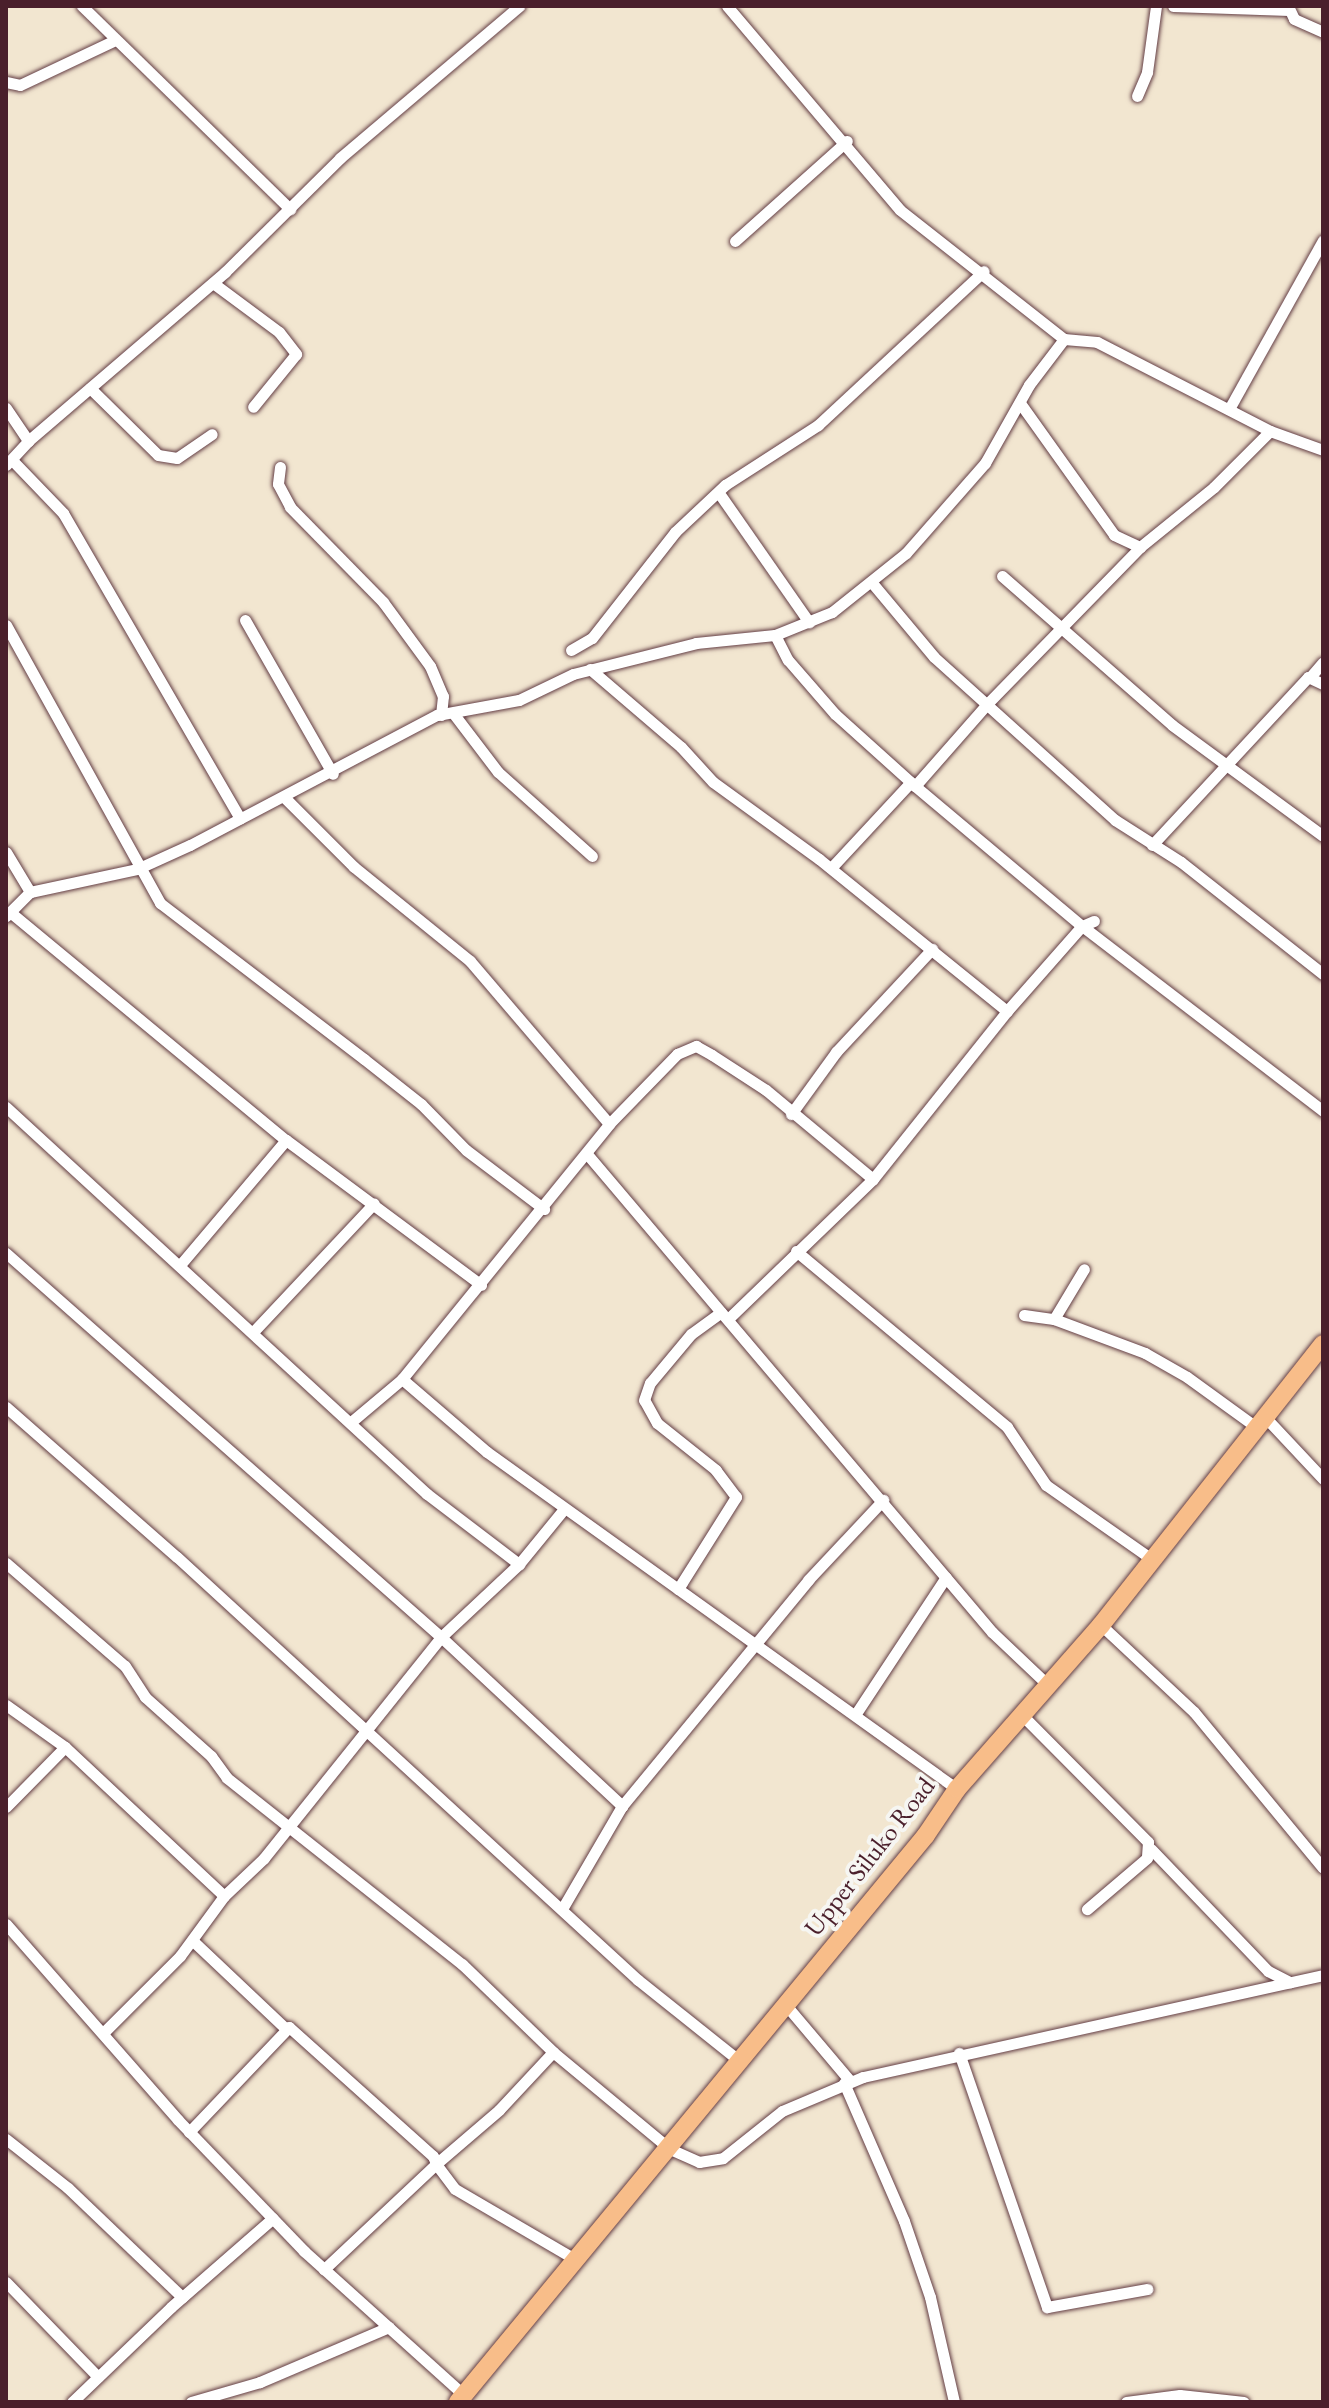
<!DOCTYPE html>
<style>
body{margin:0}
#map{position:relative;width:1329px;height:2408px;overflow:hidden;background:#f2e6d0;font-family:"EB Garamond",serif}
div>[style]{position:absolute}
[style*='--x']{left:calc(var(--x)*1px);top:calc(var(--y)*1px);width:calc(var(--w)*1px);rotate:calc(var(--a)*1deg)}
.roads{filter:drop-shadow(0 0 2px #633d44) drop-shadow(0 0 2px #633d44)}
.minor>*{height:11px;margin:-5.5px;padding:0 5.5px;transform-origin:5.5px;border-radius:5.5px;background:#fff}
.primary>*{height:18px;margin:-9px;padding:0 9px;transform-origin:9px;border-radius:9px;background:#f8bd89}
span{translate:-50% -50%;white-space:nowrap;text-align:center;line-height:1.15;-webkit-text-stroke:8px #f6f6f2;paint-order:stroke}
.street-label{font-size:26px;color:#4a1f2b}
.frame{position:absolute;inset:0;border:8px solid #4a1f2b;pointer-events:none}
</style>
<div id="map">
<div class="roads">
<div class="minor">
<div style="--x:82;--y:6;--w:291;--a:44.3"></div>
<div style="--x:727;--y:6;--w:267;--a:49.7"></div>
<div style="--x:900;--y:210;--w:209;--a:38.2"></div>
<div style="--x:1064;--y:339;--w:33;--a:5"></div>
<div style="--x:1097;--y:342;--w:195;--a:27.2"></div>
<div style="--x:1270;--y:431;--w:56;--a:19.7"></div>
<div style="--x:1173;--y:6;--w:116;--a:2"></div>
<div style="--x:1288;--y:6;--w:14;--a:65"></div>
<div style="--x:1294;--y:19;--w:32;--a:24"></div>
<div style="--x:6;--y:82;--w:14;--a:12"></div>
<div style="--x:20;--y:85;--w:103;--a:-25.3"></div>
<div style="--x:1137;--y:96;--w:26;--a:-67"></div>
<div style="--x:1147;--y:72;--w:67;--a:-82.2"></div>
<div style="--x:735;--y:241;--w:150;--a:-41.8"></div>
<div style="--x:213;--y:283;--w:82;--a:36.6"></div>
<div style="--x:279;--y:332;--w:28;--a:52"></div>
<div style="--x:296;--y:354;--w:68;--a:129.1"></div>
<div style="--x:1064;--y:339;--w:58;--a:127.3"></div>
<div style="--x:1029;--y:385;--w:90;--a:119.4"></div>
<div style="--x:985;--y:463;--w:120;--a:131.3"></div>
<div style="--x:906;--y:553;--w:95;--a:141.4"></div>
<div style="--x:832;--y:612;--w:61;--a:158"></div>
<div style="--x:775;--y:635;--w:28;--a:63"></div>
<div style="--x:788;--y:660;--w:72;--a:49"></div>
<div style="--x:835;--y:714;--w:108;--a:42"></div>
<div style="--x:915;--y:786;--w:218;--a:40"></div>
<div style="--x:1082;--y:926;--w:304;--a:37.5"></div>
<div style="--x:90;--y:388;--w:95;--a:44.6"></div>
<div style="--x:158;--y:455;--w:19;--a:9"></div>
<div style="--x:177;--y:458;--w:42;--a:-34.4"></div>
<div style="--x:1020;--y:403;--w:162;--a:54.5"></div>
<div style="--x:1114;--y:535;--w:29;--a:25"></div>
<div style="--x:6;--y:408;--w:40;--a:56"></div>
<div style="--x:1229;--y:409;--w:193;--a:-60.9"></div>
<div style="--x:12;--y:460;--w:74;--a:46.1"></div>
<div style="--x:63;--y:513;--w:353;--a:59.9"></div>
<div style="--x:6;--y:465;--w:33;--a:-47"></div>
<div style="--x:28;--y:441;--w:260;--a:-40.6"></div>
<div style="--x:225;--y:272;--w:162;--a:-44.7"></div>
<div style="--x:340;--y:158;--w:235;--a:-40.3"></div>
<div style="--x:280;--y:467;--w:17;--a:97"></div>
<div style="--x:278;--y:484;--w:26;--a:62"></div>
<div style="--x:290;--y:507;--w:133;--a:45.6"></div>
<div style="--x:383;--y:602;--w:79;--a:53.7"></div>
<div style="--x:430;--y:666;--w:33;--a:67"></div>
<div style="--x:443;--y:696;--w:19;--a:96"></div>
<div style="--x:721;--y:496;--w:154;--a:55.1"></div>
<div style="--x:1002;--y:576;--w:226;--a:41.2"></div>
<div style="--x:1172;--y:725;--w:187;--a:36.3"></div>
<div style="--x:873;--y:584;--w:95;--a:50.1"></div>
<div style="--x:934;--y:657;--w:244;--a:42"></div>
<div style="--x:1115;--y:820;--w:78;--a:32.5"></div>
<div style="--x:1181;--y:862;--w:181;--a:38.3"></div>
<div style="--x:245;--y:620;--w:177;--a:60.3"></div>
<div style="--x:6;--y:625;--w:318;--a:61"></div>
<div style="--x:160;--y:903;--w:257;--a:37.4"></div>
<div style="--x:364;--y:1059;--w:73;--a:38.3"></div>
<div style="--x:421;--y:1104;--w:64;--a:45.6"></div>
<div style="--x:466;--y:1150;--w:98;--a:37.1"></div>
<div style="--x:571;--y:650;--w:24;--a:-30"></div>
<div style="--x:592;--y:638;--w:135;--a:-51.9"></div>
<div style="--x:675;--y:532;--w:69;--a:-43.2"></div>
<div style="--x:725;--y:485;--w:111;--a:-32.8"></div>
<div style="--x:818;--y:425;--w:226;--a:-42.9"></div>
<div style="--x:590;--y:669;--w:120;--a:40.6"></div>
<div style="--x:681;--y:747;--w:47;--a:47.6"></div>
<div style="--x:713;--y:782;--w:131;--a:36"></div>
<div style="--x:819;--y:859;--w:242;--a:39"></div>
<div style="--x:1311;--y:676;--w:18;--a:-49"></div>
<div style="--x:453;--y:713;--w:74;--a:52.7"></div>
<div style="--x:498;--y:772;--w:126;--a:41.8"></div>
<div style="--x:915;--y:786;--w:109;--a:-48.7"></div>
<div style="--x:987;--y:704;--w:219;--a:-45.7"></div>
<div style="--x:1140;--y:547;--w:95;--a:-39"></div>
<div style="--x:1214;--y:487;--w:79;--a:-45"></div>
<div style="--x:286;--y:799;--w:96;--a:45"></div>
<div style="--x:354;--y:867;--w:149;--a:39"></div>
<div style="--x:470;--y:961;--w:214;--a:49.5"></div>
<div style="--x:1152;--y:845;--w:229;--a:-47.1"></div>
<div style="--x:1308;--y:677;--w:17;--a:25"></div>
<div style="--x:6;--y:852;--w:47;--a:59"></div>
<div style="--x:831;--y:868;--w:117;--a:-47.1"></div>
<div style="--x:10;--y:912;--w:358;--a:39.6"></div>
<div style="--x:286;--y:1140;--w:243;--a:36.6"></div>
<div style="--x:6;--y:916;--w:34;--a:-45"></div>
<div style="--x:30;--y:892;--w:109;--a:-12.1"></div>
<div style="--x:137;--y:869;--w:58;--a:-24.4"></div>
<div style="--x:190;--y:845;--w:279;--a:-27.8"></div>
<div style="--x:437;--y:715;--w:83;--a:-10.4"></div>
<div style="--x:519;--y:700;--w:60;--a:-25.7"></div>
<div style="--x:573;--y:674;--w:127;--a:-14.1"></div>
<div style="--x:696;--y:643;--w:79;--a:-5.8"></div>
<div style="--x:6;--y:1107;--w:572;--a:42.59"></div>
<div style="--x:427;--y:1494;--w:116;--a:37.3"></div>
<div style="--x:791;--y:1114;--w:77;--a:-54"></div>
<div style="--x:836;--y:1052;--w:141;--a:-47"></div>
<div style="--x:587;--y:1154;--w:627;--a:49.73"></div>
<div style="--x:992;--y:1632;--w:77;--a:43.4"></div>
<div style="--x:796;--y:1251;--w:275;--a:39.8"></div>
<div style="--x:1007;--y:1427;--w:70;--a:56.1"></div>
<div style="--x:1046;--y:1485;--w:131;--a:35"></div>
<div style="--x:6;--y:1253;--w:580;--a:41.44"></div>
<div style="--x:441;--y:1637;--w:248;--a:43"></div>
<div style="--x:622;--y:1806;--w:119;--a:120.2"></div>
<div style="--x:180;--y:1265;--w:164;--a:-49.7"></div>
<div style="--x:1024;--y:1315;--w:30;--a:8"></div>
<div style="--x:1054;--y:1319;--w:97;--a:20.5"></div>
<div style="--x:1145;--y:1353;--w:48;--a:29.7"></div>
<div style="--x:1187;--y:1377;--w:85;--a:35.9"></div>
<div style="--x:728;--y:1319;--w:202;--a:-44"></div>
<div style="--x:873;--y:1179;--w:215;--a:-51.4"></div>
<div style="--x:1007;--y:1011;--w:113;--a:-48.6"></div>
<div style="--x:1082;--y:926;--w:13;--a:-23"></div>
<div style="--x:1054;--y:1319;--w:58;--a:-59"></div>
<div style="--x:254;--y:1331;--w:175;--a:-46.8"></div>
<div style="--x:402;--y:1379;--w:112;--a:40.7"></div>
<div style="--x:487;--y:1452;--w:578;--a:35.64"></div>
<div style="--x:6;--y:1407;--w:227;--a:41.3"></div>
<div style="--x:177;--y:1557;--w:626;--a:42.54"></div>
<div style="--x:638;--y:1980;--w:127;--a:38.6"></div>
<div style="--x:1265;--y:1417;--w:85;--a:46.9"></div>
<div style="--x:351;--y:1422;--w:67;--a:-40.1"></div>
<div style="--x:402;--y:1379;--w:328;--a:-50.9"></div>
<div style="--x:609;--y:1124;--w:98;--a:-45.8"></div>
<div style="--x:677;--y:1054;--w:21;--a:-23"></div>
<div style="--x:696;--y:1046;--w:18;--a:29"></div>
<div style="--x:712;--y:1055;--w:64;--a:32.9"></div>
<div style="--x:766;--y:1090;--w:139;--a:39.8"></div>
<div style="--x:6;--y:1563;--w:157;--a:40.9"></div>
<div style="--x:125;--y:1666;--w:37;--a:57"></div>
<div style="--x:145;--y:1697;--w:89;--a:41.8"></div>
<div style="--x:211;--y:1756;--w:27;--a:54"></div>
<div style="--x:227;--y:1778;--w:300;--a:38.4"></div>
<div style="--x:462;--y:1964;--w:127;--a:44"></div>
<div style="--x:553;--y:2052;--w:152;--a:39.7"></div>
<div style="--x:670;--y:2149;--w:32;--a:24"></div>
<div style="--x:699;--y:2162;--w:24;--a:-9"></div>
<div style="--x:723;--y:2158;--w:75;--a:-38.5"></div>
<div style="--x:782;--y:2111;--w:88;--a:-22.8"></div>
<div style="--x:863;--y:2077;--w:471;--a:-12.5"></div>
<div style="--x:678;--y:1589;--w:109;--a:-57.8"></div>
<div style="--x:736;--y:1497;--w:34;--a:-127"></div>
<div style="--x:716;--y:1470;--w:75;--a:-141.5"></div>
<div style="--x:657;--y:1423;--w:26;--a:-119"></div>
<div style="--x:644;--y:1400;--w:18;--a:-71"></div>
<div style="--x:650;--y:1383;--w:64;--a:-50.1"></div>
<div style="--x:691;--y:1334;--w:37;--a:-36"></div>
<div style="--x:1101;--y:1625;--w:127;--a:43.1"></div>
<div style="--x:1194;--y:1712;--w:202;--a:50.4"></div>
<div style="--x:6;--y:1705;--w:72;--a:35.4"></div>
<div style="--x:65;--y:1747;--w:218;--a:43.1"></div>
<div style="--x:855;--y:1715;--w:165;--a:-56.6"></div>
<div style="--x:1022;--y:1715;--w:179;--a:45.2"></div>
<div style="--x:1148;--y:1842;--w:16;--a:94"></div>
<div style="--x:1147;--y:1858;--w:79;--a:139.6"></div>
<div style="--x:622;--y:1806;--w:293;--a:-50.5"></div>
<div style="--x:808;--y:1580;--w:110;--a:-46.8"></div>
<div style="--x:6;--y:1807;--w:84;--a:-45.5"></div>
<div style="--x:1151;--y:1849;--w:169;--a:46.2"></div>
<div style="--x:1268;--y:1971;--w:25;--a:27"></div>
<div style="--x:6;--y:1924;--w:261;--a:48.7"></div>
<div style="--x:178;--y:2120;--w:182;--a:46.1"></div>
<div style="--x:304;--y:2251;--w:215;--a:42"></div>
<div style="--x:193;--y:1941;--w:127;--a:43.4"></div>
<div style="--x:785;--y:2004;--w:101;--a:49.8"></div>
<div style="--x:105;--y:2031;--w:106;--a:-45"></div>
<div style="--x:180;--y:1956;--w:74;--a:-53.7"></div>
<div style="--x:224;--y:1896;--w:55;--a:-43.5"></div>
<div style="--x:264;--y:1858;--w:283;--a:-51.3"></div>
<div style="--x:441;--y:1637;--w:107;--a:-43.1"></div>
<div style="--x:519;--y:1564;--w:71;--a:-50.7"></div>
<div style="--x:553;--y:2052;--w:79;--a:133"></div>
<div style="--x:499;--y:2110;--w:83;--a:139.4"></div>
<div style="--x:436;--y:2164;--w:31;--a:53"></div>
<div style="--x:455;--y:2189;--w:139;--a:30.3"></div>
<div style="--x:959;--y:2053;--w:269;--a:70.9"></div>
<div style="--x:1047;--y:2307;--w:102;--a:-10.2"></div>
<div style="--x:844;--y:2083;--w:150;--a:66.5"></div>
<div style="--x:904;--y:2221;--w:80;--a:71.1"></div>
<div style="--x:930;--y:2297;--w:108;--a:77.1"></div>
<div style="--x:189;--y:2132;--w:145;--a:-46.4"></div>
<div style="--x:289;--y:2027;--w:193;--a:41.9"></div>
<div style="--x:433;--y:2156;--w:9;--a:69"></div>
<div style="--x:436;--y:2164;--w:154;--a:136.8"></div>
<div style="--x:6;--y:2139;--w:79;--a:38.3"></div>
<div style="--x:68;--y:2188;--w:158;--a:43.7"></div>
<div style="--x:6;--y:2282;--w:132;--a:45.9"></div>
<div style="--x:72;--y:2402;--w:137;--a:-43.8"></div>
<div style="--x:171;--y:2307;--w:135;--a:-41.1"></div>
<div style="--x:191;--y:2402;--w:72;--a:-16.2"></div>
<div style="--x:260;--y:2382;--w:140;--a:-23.1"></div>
<div style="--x:1126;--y:2402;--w:54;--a:-7.4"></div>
<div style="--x:1180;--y:2395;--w:64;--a:6.2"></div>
</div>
<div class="primary">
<div style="--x:458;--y:2402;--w:735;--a:-50.46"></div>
<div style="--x:926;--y:1835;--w:55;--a:-56"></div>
<div style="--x:957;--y:1789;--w:218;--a:-48.7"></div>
<div style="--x:1101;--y:1625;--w:358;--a:-51.7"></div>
</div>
</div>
<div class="street-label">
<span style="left:870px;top:1857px;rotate:-52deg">Upper Siluko Road</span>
</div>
<div class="frame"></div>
</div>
